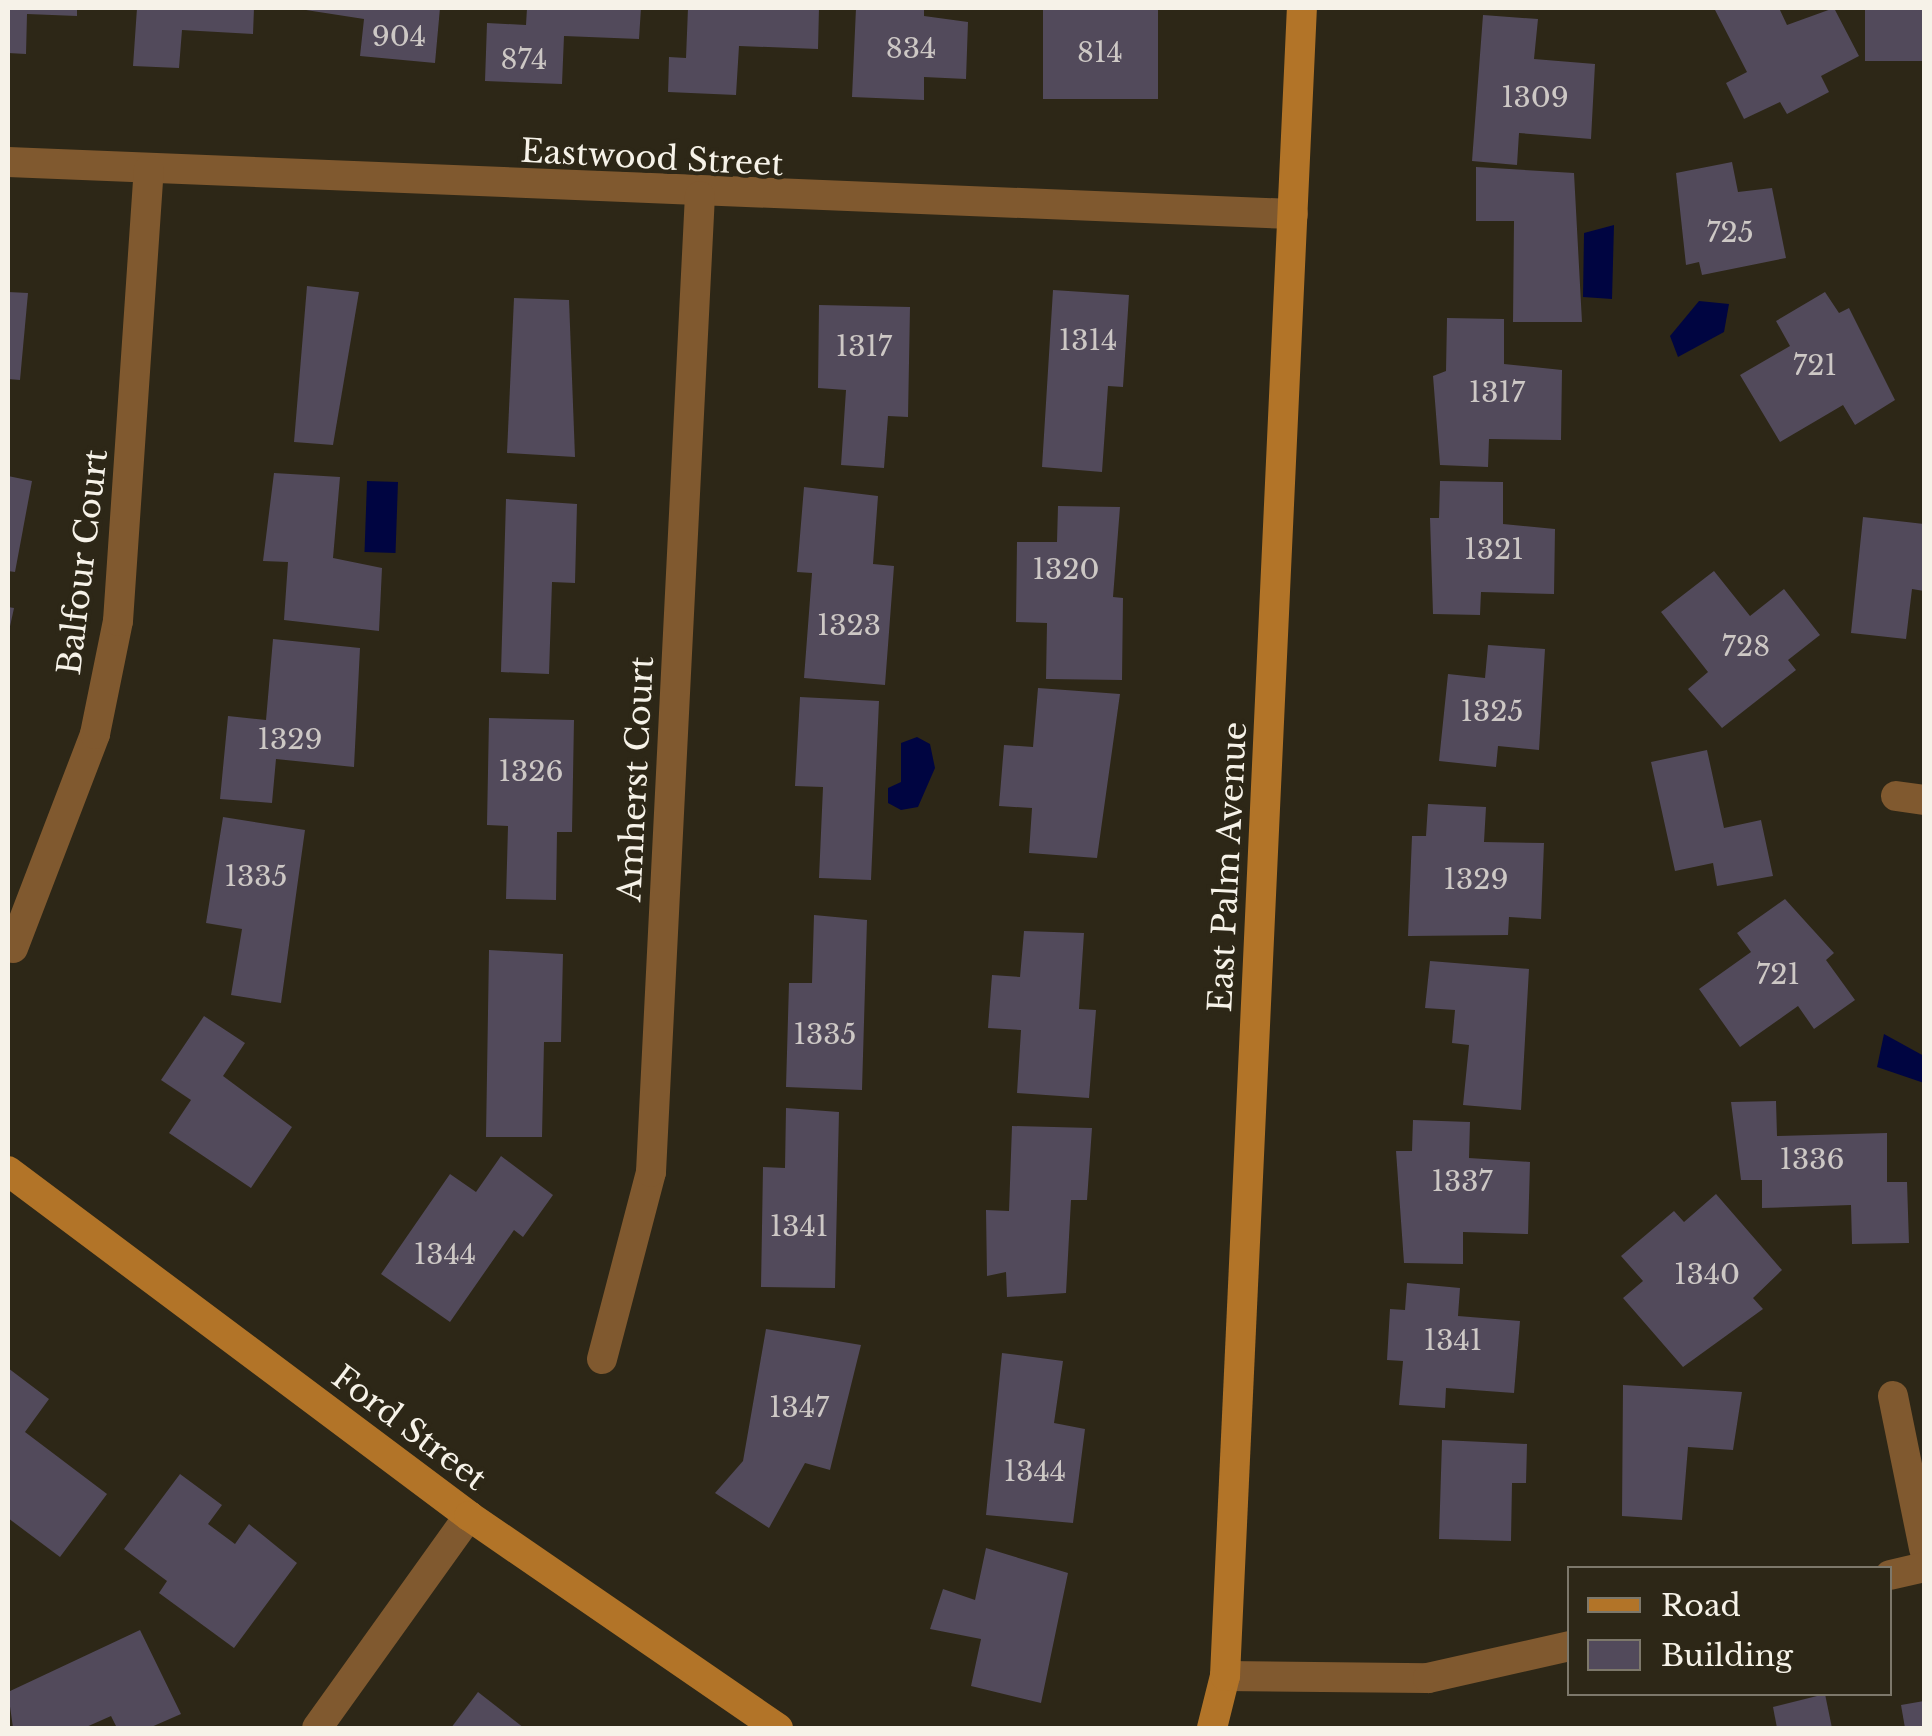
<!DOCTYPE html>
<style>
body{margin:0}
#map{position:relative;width:1932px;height:1736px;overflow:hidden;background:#2d2717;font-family:"Libre Baskerville",serif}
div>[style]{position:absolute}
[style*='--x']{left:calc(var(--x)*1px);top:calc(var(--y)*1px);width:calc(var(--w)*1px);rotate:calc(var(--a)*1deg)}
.water>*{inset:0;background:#000541;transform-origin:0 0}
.building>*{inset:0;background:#524a5b;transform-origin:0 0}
.street>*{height:30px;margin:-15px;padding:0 15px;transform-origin:15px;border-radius:15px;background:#80592f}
.secondary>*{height:30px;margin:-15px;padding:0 15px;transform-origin:15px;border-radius:15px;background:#b27428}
span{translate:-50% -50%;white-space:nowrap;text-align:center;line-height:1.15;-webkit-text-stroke:8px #2d2717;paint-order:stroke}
.number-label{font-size:28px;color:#cdc8c5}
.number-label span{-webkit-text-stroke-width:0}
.street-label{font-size:32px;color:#f6f2e8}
.frame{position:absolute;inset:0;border:10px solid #f6f2e8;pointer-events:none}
.legend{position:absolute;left:1567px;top:1566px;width:325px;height:130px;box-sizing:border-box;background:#2d2717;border:2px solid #7d786b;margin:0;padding:12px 18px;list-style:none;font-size:30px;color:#f6f2e8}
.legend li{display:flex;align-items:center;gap:20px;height:50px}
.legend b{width:50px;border:2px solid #7d786b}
</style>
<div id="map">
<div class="water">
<div style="clip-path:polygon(1614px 225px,1612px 299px,1583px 297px,1584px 233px)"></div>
<div style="clip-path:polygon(1699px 301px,1729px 304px,1724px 332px,1678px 357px,1670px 336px)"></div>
<div style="left:367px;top:481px;width:31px;height:71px;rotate:2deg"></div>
<div style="clip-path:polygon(917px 737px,930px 744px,935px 768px,918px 807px,901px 810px,888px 803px,888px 788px,901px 782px,901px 743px)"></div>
<div style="clip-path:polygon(1884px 1034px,1924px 1056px,1924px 1083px,1877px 1067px)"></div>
</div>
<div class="building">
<div style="clip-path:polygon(8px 8px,77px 8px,77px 16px,27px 14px,26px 54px,8px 53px)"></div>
<div style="clip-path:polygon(137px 8px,254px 8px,253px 34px,182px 30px,179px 68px,133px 66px)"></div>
<div style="clip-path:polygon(293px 8px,440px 8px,435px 63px,360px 56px,364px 19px)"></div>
<div style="clip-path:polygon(527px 8px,641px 8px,639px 39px,564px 36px,562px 84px,485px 81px,487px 23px,526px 25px)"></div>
<div style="clip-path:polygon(688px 8px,819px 8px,818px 49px,739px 46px,736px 95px,668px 92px,669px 57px,686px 58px)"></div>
<div style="clip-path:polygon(856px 8px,924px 8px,924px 16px,968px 22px,966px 79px,924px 77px,924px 100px,852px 97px)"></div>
<div style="left:1043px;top:8px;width:115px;height:91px"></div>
<div style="clip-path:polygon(1714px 8px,1779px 8px,1787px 25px,1834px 8px,1859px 56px,1821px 76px,1829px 92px,1787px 114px,1780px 102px,1744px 119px,1726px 83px,1747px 72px)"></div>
<div style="left:1865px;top:8px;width:59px;height:53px"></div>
<div style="clip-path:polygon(1483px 15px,1538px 19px,1534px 59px,1595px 64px,1591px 139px,1519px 133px,1517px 165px,1472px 161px)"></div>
<div style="clip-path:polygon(1732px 162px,1738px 192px,1772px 188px,1786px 258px,1702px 275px,1699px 262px,1686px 265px,1676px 173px)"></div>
<div style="clip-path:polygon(1476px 167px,1574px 173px,1582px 322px,1513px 322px,1514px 221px,1476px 221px)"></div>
<div style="clip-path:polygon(307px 286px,359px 292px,333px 445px,294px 442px)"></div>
<div style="clip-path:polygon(1053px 290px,1129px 295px,1123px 387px,1108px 386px,1102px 472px,1042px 467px)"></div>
<div style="clip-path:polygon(8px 292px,28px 293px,20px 380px,8px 379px)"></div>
<div style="clip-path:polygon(1825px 292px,1839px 313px,1849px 308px,1895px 400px,1855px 425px,1843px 405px,1780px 442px,1740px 375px,1790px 346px,1776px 321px)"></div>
<div style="clip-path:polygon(514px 298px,569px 300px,575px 457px,507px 453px)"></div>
<div style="clip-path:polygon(819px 305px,910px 307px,908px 417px,888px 416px,884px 468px,841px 465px,846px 390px,818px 388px)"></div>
<div style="clip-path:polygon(1447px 318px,1504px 319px,1504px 364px,1562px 370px,1561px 440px,1489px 439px,1488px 467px,1440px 465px,1433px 376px,1446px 371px)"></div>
<div style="clip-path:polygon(274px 473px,340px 477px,333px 558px,382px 568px,379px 631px,284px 620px,288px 562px,263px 561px)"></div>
<div style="clip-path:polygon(8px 476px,32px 481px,15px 572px,8px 571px)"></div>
<div style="clip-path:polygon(1440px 481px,1503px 482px,1503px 524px,1555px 529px,1554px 594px,1481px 592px,1480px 615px,1433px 614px,1430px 518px,1439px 518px)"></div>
<div style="clip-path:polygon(804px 487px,878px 496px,873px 564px,894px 566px,885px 685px,804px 678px,812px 573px,797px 572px)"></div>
<div style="clip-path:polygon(506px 499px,577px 504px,575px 583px,552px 582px,549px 674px,501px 672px)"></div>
<div style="clip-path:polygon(1058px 506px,1120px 507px,1113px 597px,1123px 598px,1122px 680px,1046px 679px,1047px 623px,1016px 622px,1017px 542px,1057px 542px)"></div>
<div style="clip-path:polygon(1863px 517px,1924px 524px,1924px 591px,1912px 589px,1906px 639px,1851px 633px)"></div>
<div style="clip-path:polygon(1714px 571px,1750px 616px,1784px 589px,1820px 635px,1788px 660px,1796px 670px,1722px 728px,1688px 689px,1708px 672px,1661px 612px)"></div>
<div style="clip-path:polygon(8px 607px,14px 608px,9px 631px,8px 631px)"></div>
<div style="clip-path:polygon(273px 639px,360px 648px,354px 767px,276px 759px,272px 803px,220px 799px,228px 716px,266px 720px)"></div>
<div style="clip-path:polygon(1488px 645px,1545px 649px,1539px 750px,1498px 746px,1496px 767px,1439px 761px,1448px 674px,1485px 678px)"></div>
<div style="clip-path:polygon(1038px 688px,1120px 694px,1097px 858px,1029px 853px,1032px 808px,999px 806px,1004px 745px,1033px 747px)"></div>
<div style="clip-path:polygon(800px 697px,879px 701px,871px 880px,819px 878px,823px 787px,795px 786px)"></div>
<div style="clip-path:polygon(489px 718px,574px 720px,572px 832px,557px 832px,556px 900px,506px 899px,508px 826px,487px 825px)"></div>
<div style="clip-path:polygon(1707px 750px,1724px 828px,1761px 820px,1773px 876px,1717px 886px,1713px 863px,1675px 871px,1651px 762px)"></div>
<div style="clip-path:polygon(1428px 804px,1486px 807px,1484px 842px,1544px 843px,1541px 919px,1509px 917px,1508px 935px,1408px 936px,1412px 836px,1426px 836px)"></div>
<div style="clip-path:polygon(223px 817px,305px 830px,281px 1003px,231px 995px,242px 929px,206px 923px)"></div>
<div style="clip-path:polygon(1785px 899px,1834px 953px,1826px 960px,1855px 1000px,1814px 1029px,1798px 1006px,1740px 1047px,1699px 989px,1751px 952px,1737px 933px)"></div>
<div style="clip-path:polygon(814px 915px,867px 920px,862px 1090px,786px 1087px,789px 983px,812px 983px)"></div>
<div style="clip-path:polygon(1024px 931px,1084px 933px,1079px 1009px,1096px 1010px,1089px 1098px,1017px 1093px,1021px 1030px,988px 1028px,992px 975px,1020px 977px)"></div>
<div style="clip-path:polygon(489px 950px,563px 954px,561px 1042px,544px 1042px,542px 1137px,486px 1137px)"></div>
<div style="clip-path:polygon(1430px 961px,1529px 969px,1521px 1110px,1463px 1105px,1469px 1045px,1452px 1043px,1455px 1010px,1425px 1008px)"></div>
<div style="clip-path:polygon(204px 1016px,245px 1043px,223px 1076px,292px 1127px,251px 1188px,169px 1133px,191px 1100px,161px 1080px)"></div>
<div style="clip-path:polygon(1776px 1101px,1777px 1136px,1887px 1133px,1887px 1182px,1907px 1182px,1909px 1243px,1852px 1244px,1851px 1205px,1762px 1208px,1762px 1180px,1741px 1180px,1731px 1102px)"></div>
<div style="clip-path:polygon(786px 1108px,839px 1112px,835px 1288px,761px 1287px,763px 1167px,785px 1168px)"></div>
<div style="clip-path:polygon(1413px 1120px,1470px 1122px,1469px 1158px,1530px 1162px,1528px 1234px,1463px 1232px,1463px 1264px,1404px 1263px,1396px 1151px,1412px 1151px)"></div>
<div style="clip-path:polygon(1012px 1126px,1092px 1128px,1087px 1200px,1071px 1200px,1066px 1293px,1007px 1297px,1006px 1272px,987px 1276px,986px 1210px,1009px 1211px)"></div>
<div style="clip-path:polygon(501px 1156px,553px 1195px,523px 1237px,514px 1230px,450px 1322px,381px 1274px,450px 1174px,476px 1192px)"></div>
<div style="clip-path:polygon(1716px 1194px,1782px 1270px,1753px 1298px,1763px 1309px,1683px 1367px,1623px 1298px,1643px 1281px,1621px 1256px,1674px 1211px,1684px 1222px)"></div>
<div style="clip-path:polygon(1407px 1283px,1460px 1288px,1458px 1316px,1520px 1321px,1514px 1393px,1446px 1388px,1445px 1408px,1399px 1405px,1403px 1361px,1387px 1360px,1390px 1309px,1405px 1310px)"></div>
<div style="clip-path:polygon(766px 1329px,861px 1345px,830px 1470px,805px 1463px,769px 1528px,715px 1493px,743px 1461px)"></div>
<div style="clip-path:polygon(1002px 1353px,1063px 1361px,1054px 1423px,1085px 1429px,1073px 1523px,986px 1515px)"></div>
<div style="clip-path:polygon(8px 1368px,49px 1399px,25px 1432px,107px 1494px,60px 1557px,8px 1518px)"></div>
<div style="clip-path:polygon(1623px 1385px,1742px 1392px,1733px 1450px,1688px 1447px,1682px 1520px,1622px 1516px)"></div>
<div style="clip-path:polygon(1442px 1440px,1527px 1444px,1526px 1483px,1512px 1483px,1511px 1541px,1439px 1539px)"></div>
<div style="clip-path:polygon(180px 1474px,222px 1505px,208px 1524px,235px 1544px,249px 1524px,297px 1563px,234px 1648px,159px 1593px,167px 1581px,124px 1549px)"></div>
<div style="clip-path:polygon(986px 1548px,1068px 1573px,1041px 1703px,971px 1686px,981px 1639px,930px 1629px,943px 1589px,975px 1600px)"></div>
<div style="clip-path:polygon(140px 1630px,181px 1714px,149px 1728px,117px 1728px,111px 1716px,84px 1728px,13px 1728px,8px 1692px)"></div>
<div style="clip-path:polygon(478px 1692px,524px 1728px,451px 1728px)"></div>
<div style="clip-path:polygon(1825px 1694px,1832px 1728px,1777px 1728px,1773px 1707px)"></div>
<div style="clip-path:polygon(1924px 1701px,1924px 1728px,1905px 1728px,1901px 1705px)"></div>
</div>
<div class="street">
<div style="--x:8;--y:162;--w:1286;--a:2.32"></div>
<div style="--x:1896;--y:796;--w:28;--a:8"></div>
<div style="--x:13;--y:948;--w:229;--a:-69"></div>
<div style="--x:95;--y:734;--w:115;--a:-78.5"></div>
<div style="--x:118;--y:621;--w:452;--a:-86.1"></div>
<div style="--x:602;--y:1359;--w:193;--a:-75.3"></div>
<div style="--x:651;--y:1172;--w:977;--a:-87.13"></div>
<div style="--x:1893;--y:1396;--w:156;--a:78.5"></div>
<div style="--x:1890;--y:1575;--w:35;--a:-13"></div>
<div style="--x:1225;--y:1676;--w:203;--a:0.6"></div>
<div style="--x:1428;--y:1678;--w:146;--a:-12.7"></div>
<div style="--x:317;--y:1728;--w:261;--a:-54.4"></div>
</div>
<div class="secondary">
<div style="--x:8;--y:1171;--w:576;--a:36.81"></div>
<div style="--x:469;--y:1516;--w:375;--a:34.5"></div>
<div style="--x:1212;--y:1728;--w:54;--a:-76"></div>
<div style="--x:1225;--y:1676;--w:1670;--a:-87.36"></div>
</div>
<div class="number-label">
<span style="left:399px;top:37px">904</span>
<span style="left:911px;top:49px">834</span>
<span style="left:1100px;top:53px">814</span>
<span style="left:524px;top:60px">874</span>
<span style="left:1535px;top:98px">1309</span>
<span style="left:1730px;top:233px">725</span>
<span style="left:1088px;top:341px">1314</span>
<span style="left:864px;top:347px">1317</span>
<span style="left:1815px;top:366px">721</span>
<span style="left:1497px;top:393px">1317</span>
<span style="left:1494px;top:550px">1321</span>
<span style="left:1066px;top:570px">1320</span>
<span style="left:849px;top:626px">1323</span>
<span style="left:1746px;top:647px">728</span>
<span style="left:1492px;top:712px">1325</span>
<span style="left:290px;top:740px">1329</span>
<span style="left:531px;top:772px">1326</span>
<span style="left:256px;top:877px">1335</span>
<span style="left:1476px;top:880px">1329</span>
<span style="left:1778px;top:975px">721</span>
<span style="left:825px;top:1035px">1335</span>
<span style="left:1812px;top:1160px">1336</span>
<span style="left:1462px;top:1182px">1337</span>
<span style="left:799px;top:1227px">1341</span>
<span style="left:445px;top:1255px">1344</span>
<span style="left:1707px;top:1275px">1340</span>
<span style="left:1453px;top:1341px">1341</span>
<span style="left:799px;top:1408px">1347</span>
<span style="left:1035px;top:1472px">1344</span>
</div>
<div class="street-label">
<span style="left:652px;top:158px;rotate:3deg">Eastwood Street</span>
<span style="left:83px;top:562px;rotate:-83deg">Balfour Court</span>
<span style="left:636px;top:779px;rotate:-87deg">Amherst Court</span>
<span style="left:1228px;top:867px;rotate:-87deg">East Palm Avenue</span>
<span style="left:409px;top:1428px;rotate:37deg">Ford Street</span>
</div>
<div class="frame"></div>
<ul class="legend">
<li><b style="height:12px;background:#b27428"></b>Road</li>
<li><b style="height:28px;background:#524a5b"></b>Building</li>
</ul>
</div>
